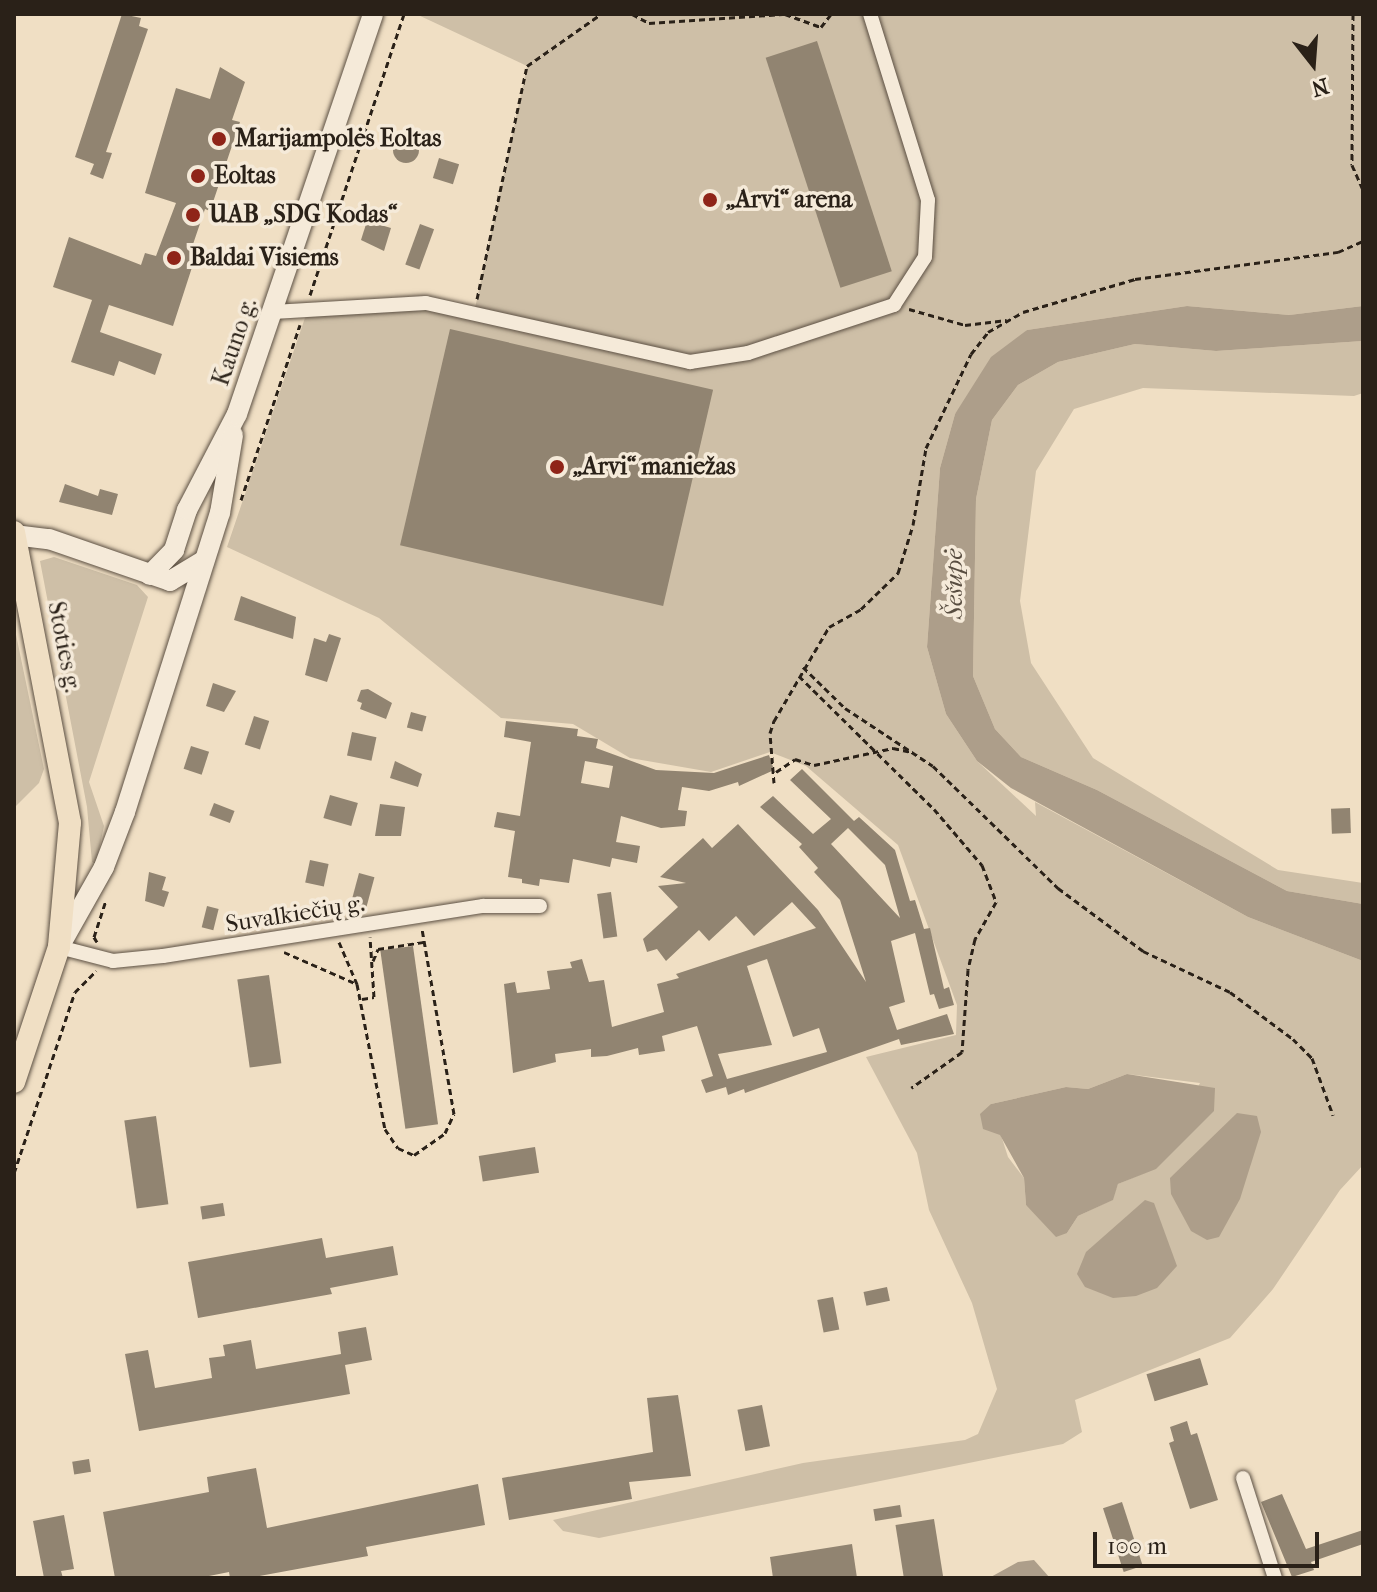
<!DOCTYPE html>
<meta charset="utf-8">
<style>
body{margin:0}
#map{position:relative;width:1377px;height:1592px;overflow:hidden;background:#f0dfc4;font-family:"IM FELL French Canon",serif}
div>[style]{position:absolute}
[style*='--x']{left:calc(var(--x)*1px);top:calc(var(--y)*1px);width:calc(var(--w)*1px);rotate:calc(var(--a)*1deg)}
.green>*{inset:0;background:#cebfa7}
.water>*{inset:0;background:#ad9e8a}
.building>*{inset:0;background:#918471;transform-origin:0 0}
.round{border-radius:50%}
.path>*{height:3px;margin-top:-1.5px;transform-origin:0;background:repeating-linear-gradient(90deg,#2a2118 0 6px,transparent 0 10px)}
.roads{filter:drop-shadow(0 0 2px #5c5043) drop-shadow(0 0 2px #5c5043)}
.minor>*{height:14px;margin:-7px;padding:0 7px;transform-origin:7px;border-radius:7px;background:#f5ead9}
.secondary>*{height:20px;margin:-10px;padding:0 10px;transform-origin:10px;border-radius:10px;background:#f5ead9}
.primary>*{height:22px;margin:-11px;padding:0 11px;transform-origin:11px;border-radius:11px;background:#f0dfc4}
.dots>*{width:22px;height:22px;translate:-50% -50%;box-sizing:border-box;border:4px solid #f5ead9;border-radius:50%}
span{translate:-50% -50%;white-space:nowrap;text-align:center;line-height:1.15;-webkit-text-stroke:7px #f5ead9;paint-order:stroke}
.poi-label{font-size:24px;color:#2a2118;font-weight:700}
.left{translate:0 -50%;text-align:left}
.street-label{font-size:24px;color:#2a2118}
.water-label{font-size:26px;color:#584d40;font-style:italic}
.frame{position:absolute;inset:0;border:16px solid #2a2118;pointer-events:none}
.north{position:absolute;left:1273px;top:24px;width:80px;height:80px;-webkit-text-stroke:6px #f5ead9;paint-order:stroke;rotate:163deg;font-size:22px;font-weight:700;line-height:32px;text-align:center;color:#2a2118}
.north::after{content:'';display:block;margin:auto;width:28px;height:36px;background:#2a2118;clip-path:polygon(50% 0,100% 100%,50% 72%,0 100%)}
.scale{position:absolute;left:1093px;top:1532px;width:226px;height:36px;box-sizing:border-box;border:4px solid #2a2118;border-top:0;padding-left:10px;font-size:24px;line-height:28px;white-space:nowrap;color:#2a2118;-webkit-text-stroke:6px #f5ead9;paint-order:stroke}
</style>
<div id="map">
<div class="green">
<div style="clip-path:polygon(evenodd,416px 14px,1363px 14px,1363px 306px,1289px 315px,1187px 306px,1027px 330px,955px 414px,940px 468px,927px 647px,946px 714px,977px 761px,1036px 816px,1035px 802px,1248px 917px,1363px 961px,1363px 1165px,1340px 1190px,1273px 1289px,1230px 1338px,1075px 1400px,1082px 1432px,1063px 1444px,599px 1538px,563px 1531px,553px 1520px,803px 1463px,965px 1440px,978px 1434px,997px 1389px,972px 1303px,929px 1210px,917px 1153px,866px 1057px,956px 1035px,957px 1005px,898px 845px,806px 766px,770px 752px,711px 772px,630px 758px,573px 724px,501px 718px,379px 618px,227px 547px,308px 309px,426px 303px,474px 313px,527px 66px,416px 14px,1127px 1074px,1200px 1083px,1156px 1168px,1118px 1184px,1112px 1200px,1078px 1216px,1067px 1233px,1026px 1205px,1024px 1178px,1008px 1157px,991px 1104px,1066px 1087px,1088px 1089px,1127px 1074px)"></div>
<div style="clip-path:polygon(1363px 341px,1363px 393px,1354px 396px,1143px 388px,1074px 409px,1036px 471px,1020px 601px,1031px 663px,1093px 758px,1278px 870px,1363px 883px,1363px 904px,1287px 891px,1097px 790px,1021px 757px,995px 729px,973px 676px,976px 499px,992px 420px,1018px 385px,1058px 362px,1135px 344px,1216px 351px)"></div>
<div style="clip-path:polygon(54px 557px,137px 585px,148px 597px,89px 782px,104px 826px,96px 864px,92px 862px,87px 807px,40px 561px)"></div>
<div style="clip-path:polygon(14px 625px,44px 769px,39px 783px,15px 807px)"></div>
</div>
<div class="water">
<div style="clip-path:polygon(1187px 306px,1289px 315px,1363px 306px,1363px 341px,1216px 351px,1135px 344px,1058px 362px,1018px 385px,992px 420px,976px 499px,973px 676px,995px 729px,1021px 757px,1097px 790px,1287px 891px,1363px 904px,1363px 961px,1248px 917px,1011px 788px,977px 761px,946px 714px,927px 647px,940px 468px,955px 414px,991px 357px,1027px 330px)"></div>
<div style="clip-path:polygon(1127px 1074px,1215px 1088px,1214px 1111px,1156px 1169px,1118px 1184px,1113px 1200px,1078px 1216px,1067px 1233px,1056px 1237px,1026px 1205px,1024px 1178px,1000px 1135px,983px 1129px,980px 1114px,991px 1104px,1066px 1087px,1088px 1089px)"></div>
<div style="clip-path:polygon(1237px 1113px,1257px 1116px,1261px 1132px,1240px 1199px,1219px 1237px,1207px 1240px,1191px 1231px,1171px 1194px,1170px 1178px)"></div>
<div style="clip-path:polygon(1145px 1200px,1154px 1203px,1177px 1266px,1157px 1288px,1136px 1296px,1113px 1298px,1085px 1287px,1077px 1274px,1086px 1252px)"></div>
<div style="clip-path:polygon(1034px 1560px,1050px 1578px,989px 1578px,1018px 1562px)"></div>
</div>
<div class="building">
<div style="clip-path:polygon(122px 14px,141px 18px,139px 26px,148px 29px,106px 152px,112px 153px,103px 179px,90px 174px,94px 164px,75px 157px)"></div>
<div style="left:817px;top:41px;width:242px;height:54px;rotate:72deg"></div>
<div style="clip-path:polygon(220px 67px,245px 82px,232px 120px,240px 122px,210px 211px,205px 209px,190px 253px,196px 255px,173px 326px,109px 305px,100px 332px,162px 354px,155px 375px,119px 361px,114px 376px,71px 362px,92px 300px,53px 287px,69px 237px,141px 265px,145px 253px,156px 256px,176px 203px,145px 193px,176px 88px,210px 99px)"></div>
<div class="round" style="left:393px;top:137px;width:26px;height:26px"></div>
<div style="left:439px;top:158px;width:21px;height:21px;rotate:17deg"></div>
<div style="clip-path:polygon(367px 221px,391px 228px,384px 251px,361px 240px)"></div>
<div style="left:420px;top:224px;width:15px;height:43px;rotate:20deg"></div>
<div style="left:450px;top:329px;width:270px;height:222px;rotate:13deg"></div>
<div style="clip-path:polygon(65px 484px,98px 496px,100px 489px,118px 494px,112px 515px,59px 502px)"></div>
<div style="clip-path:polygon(241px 596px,296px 617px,293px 639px,234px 620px)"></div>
<div style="clip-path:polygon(329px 634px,341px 638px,327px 682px,305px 675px,314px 638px,326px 642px)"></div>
<div style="clip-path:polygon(213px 683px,236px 691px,224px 712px,206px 706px)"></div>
<div style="clip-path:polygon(368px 689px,392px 703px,386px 719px,360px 709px,362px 703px,357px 701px,361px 690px)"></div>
<div style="left:411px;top:712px;width:16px;height:16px;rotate:15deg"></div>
<div style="left:254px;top:716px;width:16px;height:30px;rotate:18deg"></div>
<div style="clip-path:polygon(evenodd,506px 721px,578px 729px,577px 736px,598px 739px,596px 748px,656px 770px,714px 773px,769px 755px,774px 770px,739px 786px,738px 782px,709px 791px,682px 787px,678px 810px,687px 811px,685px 826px,661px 828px,621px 816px,616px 842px,640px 846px,637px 863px,612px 858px,610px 867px,573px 859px,569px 883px,540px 879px,539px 886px,522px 883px,522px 879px,508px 877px,515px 831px,494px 827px,497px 812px,520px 816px,531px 742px,504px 737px,506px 721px,585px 761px,613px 766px,609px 788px,581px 783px,585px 761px)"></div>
<div style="left:352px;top:732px;width:25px;height:24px;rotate:12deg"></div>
<div style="left:191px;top:746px;width:19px;height:24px;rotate:18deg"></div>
<div style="clip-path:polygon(395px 761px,422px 774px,418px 787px,390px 778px)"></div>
<div style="clip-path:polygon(evenodd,802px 769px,854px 821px,859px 817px,895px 850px,910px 901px,915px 900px,924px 929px,930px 928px,944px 989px,949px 987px,954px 1005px,939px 1009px,934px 994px,930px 995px,915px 933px,891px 941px,905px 1002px,889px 1007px,897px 1030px,947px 1014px,954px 1034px,901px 1045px,899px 1039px,745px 1093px,744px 1089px,728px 1095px,726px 1087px,706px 1093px,701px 1080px,713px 1076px,697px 1026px,662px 1036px,665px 1051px,639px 1055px,638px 1048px,607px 1056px,591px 1057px,591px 1049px,555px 1054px,556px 1062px,513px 1073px,504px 984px,515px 982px,517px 993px,550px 989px,547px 971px,572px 968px,570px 962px,582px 959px,589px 982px,604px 980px,612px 1027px,664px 1012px,657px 984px,679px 978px,676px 974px,816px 928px,792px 902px,754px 936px,736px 916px,709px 941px,699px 930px,666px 961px,657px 949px,647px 952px,643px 939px,678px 907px,658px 886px,686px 883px,660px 877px,703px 838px,712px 848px,738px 824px,818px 910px,866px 982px,840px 900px,814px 872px,818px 868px,799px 847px,802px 844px,760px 807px,773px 796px,813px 834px,831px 819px,790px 780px,802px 769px,848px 828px,885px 865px,900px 918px,831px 844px,848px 828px,802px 769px,767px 959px,793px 1037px,819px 1028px,827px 1052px,727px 1079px,718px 1054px,772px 1045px,747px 966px,767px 959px)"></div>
<div style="left:330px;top:795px;width:29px;height:24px;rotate:16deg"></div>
<div style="left:214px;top:803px;width:22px;height:13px;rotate:21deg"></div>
<div style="clip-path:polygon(380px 804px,405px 807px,401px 836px,375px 836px)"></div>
<div style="left:1350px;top:808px;width:25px;height:19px;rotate:88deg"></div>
<div style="left:310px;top:860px;width:19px;height:23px;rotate:12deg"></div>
<div style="clip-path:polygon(149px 872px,166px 877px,162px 890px,169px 892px,164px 907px,145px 901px)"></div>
<div style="left:359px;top:873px;width:16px;height:36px;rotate:15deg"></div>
<div style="left:611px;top:892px;width:45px;height:14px;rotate:82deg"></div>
<div style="left:207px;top:906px;width:12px;height:22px;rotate:14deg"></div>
<div style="left:413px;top:946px;width:180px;height:33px;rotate:82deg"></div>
<div style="left:269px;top:975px;width:89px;height:32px;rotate:82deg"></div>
<div style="left:156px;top:1116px;width:89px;height:32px;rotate:82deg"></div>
<div style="left:535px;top:1147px;width:26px;height:57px;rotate:81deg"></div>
<div style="left:223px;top:1203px;width:13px;height:23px;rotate:81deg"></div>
<div style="clip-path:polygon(322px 1238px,326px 1258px,393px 1246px,398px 1275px,330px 1288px,332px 1294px,198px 1318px,188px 1262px)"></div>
<div style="left:887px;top:1287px;width:14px;height:24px;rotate:78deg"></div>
<div style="left:833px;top:1297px;width:33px;height:16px;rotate:79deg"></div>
<div style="clip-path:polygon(366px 1327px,372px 1360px,345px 1365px,350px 1394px,139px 1431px,125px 1354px,148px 1350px,155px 1388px,212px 1378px,209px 1358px,225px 1356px,223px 1345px,251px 1340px,256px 1369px,341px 1354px,338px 1332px)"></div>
<div style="left:1200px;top:1358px;width:28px;height:56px;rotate:73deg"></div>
<div style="clip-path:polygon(678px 1395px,691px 1476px,629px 1482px,632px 1499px,509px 1520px,502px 1478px,653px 1452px,647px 1398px)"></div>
<div style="left:762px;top:1405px;width:42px;height:25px;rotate:79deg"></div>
<div style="clip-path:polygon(1187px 1421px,1191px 1435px,1197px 1433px,1218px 1500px,1190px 1509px,1169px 1443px,1174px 1441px,1170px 1427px)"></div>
<div style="left:89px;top:1459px;width:13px;height:17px;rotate:81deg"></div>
<div style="clip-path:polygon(256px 1468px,267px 1528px,478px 1484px,485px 1525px,366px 1547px,368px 1556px,248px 1578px,230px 1578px,229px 1572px,199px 1578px,115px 1578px,103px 1512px,209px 1492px,207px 1477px)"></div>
<div style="clip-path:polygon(1282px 1494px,1306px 1549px,1363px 1530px,1363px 1544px,1311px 1562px,1314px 1570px,1292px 1577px,1261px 1502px)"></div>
<div style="left:1122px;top:1502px;width:67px;height:20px;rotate:72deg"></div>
<div style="left:900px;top:1505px;width:12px;height:27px;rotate:81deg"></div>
<div style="clip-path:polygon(64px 1515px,74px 1569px,61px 1571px,63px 1578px,44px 1578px,33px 1521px)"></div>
<div style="left:934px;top:1519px;width:60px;height:39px;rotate:81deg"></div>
<div style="clip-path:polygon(852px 1544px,857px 1578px,773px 1578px,770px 1557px)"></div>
</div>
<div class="path">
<div style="--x:302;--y:14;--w:5;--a:0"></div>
<div style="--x:632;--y:14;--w:19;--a:28"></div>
<div style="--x:649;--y:23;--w:134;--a:-3.8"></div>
<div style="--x:785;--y:14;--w:38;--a:20"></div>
<div style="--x:821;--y:27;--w:16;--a:-52"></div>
<div style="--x:1353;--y:14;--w:151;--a:90.4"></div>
<div style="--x:1352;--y:165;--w:27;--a:66"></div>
<div style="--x:310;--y:295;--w:296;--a:-71.5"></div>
<div style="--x:477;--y:299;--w:238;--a:-77.9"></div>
<div style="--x:527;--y:66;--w:90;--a:-35.1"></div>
<div style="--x:909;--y:309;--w:58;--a:15.9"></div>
<div style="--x:965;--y:325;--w:42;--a:-6.8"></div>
<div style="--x:241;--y:500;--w:185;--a:-71.4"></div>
<div style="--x:803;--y:667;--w:59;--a:44.3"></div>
<div style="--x:845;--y:708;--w:105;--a:33.4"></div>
<div style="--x:933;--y:766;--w:175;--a:44.3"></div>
<div style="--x:1058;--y:888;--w:106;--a:36.5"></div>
<div style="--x:1143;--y:951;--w:96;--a:25.2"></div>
<div style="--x:1230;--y:992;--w:79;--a:36.7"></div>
<div style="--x:1293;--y:1039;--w:27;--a:45"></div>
<div style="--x:1312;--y:1058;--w:61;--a:69.8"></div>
<div style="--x:799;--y:676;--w:190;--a:44.6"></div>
<div style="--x:934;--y:809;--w:74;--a:49.4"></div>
<div style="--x:982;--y:865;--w:40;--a:69"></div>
<div style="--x:996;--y:902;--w:43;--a:119.6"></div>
<div style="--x:975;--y:939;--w:32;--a:103"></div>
<div style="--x:968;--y:970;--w:82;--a:94.2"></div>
<div style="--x:962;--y:1052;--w:62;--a:144.8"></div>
<div style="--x:776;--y:772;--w:23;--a:-34"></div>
<div style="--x:795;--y:759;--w:20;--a:18"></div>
<div style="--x:814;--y:765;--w:81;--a:-12.1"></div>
<div style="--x:893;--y:748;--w:19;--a:12"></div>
<div style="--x:774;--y:783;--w:50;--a:-94.6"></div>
<div style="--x:770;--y:733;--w:13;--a:-72"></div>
<div style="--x:774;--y:721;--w:109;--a:-59.7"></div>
<div style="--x:829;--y:627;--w:37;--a:-29"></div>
<div style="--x:861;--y:609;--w:52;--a:-44.2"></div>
<div style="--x:898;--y:573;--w:50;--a:-72.6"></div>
<div style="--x:913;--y:525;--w:78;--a:-80.4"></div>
<div style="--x:926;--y:448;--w:104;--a:-64.4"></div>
<div style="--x:971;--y:354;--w:28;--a:-52"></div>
<div style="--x:988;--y:332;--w:40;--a:-29.7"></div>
<div style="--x:1023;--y:312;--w:117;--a:-16.4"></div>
<div style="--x:1135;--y:279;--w:205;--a:-7.6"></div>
<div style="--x:1338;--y:252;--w:27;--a:-24"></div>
<div style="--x:97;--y:942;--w:6;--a:-121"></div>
<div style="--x:94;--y:937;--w:38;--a:-72"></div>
<div style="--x:339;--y:942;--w:46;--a:66.8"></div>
<div style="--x:357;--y:984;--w:148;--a:79.1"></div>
<div style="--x:385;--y:1129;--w:23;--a:56"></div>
<div style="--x:398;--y:1148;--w:17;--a:24"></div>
<div style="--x:414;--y:1155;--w:38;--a:-35"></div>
<div style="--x:445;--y:1133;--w:21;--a:-65"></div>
<div style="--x:454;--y:1114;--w:188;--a:-99.8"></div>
<div style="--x:284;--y:952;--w:80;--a:23.7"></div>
<div style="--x:373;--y:961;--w:13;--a:-67"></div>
<div style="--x:378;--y:949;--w:47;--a:-8.7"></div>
<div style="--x:362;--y:999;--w:12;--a:-9"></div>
<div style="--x:374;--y:997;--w:60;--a:-93.8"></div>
<div style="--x:14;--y:1173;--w:191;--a:-71.4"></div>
<div style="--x:75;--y:992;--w:30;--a:-45"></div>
</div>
<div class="roads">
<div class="minor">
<div style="--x:273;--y:312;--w:153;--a:-3.4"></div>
<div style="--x:426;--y:303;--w:271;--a:12.6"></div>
<div style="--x:690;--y:362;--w:59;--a:-8.8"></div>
<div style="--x:748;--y:353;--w:154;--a:-18.2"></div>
<div style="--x:894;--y:305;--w:57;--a:-57.1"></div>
<div style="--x:925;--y:257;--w:57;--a:-87"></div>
<div style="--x:928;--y:200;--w:195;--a:-107.3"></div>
<div style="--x:59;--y:947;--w:56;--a:14.5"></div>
<div style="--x:113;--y:961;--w:50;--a:-5.7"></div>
<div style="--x:163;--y:956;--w:324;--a:-8.9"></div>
<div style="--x:483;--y:906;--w:57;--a:0"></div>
<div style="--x:1243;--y:1478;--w:105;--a:72.3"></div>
</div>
<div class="secondary">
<div style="--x:14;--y:535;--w:35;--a:7"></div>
<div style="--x:49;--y:539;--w:128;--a:19.1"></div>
<div style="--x:170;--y:581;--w:39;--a:-31"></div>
<div style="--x:150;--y:575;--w:35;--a:-46"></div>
<div style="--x:174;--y:550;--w:42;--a:-72"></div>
<div style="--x:187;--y:510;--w:108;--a:-62.5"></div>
<div style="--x:237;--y:414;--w:422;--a:-71.2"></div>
<div style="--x:59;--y:947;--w:92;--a:-60.6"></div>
<div style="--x:104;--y:867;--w:59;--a:-69.1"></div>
<div style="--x:125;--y:812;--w:314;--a:-72.4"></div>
<div style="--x:220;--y:513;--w:79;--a:-80.5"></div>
</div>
<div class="primary">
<div style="--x:14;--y:532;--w:296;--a:79.1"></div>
<div style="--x:70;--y:823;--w:124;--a:95.1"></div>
<div style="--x:59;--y:947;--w:142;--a:108.4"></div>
</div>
</div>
<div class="dots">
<div style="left:219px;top:139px;background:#8f2418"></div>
<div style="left:198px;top:176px;background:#8f2418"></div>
<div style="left:710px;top:200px;background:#8f2418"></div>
<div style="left:193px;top:215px;background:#8f2418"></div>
<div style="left:174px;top:258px;background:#8f2418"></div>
<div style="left:557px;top:467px;background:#8f2418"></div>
</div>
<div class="poi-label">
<span class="left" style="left:235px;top:139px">Marijampolės Eoltas</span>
<span class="left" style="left:214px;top:176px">Eoltas</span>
<span class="left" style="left:726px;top:200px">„Arvi“ arena</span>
<span class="left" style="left:209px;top:215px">UAB „SDG Kodas“</span>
<span class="left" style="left:190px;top:258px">Baldai Visiems</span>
<span class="left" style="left:573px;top:467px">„Arvi“ maniežas</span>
</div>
<div class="street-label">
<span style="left:235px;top:342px;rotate:-71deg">Kauno g.</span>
<span style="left:64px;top:647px;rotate:79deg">Stoties g.</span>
<span style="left:295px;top:914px;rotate:-9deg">Suvalkiečių g.</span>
</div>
<div class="water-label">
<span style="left:954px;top:584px;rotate:-90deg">Šešupė</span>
</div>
<div class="frame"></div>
<div class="north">N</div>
<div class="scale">100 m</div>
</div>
